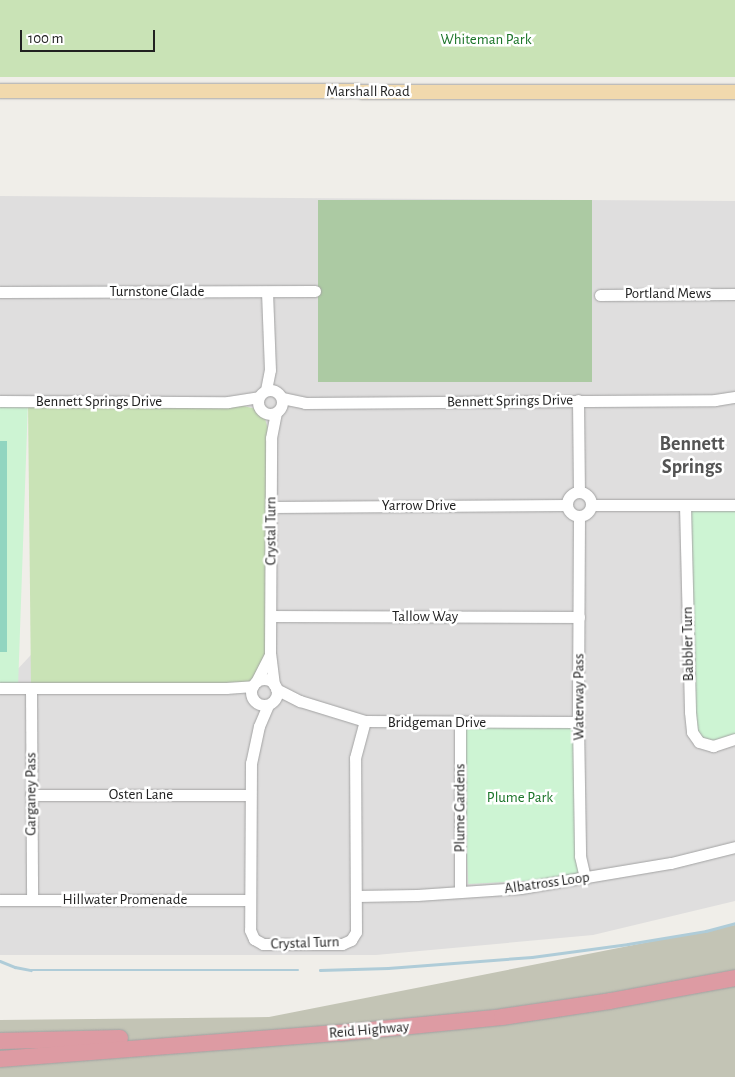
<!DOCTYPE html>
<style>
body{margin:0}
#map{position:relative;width:735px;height:1077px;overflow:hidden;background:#f0eee9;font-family:"Alegreya Sans",sans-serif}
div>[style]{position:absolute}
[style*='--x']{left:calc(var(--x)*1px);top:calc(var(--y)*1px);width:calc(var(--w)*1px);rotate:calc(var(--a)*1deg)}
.residential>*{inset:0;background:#dfdede}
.construction>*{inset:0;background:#c3c4b5}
.grass>*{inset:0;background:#c9e3b6;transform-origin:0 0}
.forest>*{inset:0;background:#accaa3;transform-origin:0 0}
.park>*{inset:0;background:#cdf4d3;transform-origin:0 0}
.pitch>*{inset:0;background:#91d5c0;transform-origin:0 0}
.stream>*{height:2.5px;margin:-1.25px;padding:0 1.25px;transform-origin:1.25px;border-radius:1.25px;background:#afccd8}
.roads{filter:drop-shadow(0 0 1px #a2a2a2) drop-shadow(0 0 1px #a2a2a2)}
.minor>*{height:11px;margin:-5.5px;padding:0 5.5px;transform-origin:5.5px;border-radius:5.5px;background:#fff}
.minor>.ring{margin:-5.5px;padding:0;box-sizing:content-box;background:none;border:11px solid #fff;border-radius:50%}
.major>*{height:14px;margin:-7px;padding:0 7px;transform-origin:7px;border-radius:7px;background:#f1d9ad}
.highway>*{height:16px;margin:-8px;padding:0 8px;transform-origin:8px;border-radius:8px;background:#dd9ba3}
span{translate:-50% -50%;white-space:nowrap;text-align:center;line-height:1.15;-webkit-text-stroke:5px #fff;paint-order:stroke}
.park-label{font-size:15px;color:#1a7428}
.street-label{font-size:15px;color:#212121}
.district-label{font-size:20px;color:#545454;font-weight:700}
.scale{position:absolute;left:20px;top:30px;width:135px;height:22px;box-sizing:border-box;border:2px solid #212121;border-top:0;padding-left:6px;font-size:15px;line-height:18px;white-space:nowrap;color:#212121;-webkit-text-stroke:4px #fff;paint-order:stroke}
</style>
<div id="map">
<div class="residential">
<div style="clip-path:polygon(0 196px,735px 201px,735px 901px,593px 935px,376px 955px,0 955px,0 688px,260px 410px,228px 402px,0 401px)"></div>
</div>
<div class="construction">
<div style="clip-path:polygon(735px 925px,735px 1077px,0 1077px,0 1020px,269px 1017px)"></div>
</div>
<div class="grass">
<div style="left:0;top:0;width:735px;height:77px"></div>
<div style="clip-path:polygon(28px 402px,228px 402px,260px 410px,263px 413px,271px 438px,270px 654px,256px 682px,31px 688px)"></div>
</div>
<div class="forest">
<div style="left:318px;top:200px;width:274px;height:182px"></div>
</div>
<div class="park">
<div style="left:0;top:401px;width:28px;height:287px;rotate:2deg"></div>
<div style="clip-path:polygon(685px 505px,735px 505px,735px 739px,713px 746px,692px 732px)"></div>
<div style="left:578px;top:722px;width:156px;height:118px;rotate:87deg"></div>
</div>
<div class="pitch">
<div style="left:0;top:441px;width:7px;height:211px"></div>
</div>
<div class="stream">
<div style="--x:0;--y:961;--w:16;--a:22"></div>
<div style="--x:15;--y:967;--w:16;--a:11"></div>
<div style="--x:31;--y:970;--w:267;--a:0"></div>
<div style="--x:320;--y:970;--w:68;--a:-1.7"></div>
<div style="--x:388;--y:968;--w:144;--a:-4.4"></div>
<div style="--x:532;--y:957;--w:97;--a:-7.7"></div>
<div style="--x:628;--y:944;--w:79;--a:-9.5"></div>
<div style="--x:706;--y:931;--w:30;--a:-15"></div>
</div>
<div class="roads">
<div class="minor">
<div style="--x:0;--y:292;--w:315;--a:-0.2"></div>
<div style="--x:600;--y:295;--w:135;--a:-0.4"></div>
<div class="ring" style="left:258px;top:390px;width:13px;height:13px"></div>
<div style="--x:266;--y:390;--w:20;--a:-79"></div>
<div style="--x:270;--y:370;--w:78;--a:-92.2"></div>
<div style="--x:282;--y:398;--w:24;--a:12"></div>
<div style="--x:305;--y:403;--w:410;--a:-0.4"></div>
<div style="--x:715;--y:400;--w:20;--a:-9"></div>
<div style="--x:578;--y:400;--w:91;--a:89.4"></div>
<div style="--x:0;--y:401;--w:228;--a:0.3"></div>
<div style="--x:228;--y:402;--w:31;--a:-9"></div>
<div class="ring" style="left:567px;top:492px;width:13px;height:13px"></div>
<div style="--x:592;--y:505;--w:143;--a:0"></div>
<div style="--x:685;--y:505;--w:207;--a:88.6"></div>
<div style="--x:690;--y:712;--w:20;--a:84"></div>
<div style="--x:692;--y:732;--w:12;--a:55"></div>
<div style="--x:699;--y:742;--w:15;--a:16"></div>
<div style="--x:713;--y:746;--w:23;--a:-18"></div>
<div style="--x:271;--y:507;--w:296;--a:-0.4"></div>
<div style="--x:579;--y:516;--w:206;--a:90.3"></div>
<div style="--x:578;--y:722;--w:134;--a:89.1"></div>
<div style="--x:580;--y:856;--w:23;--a:77"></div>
<div style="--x:271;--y:616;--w:308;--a:0.2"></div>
<div class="ring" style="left:251px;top:679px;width:15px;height:15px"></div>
<div style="--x:256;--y:682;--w:31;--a:-63"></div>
<div style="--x:274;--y:685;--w:31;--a:-97"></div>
<div style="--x:270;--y:654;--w:216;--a:-89.7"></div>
<div style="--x:271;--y:438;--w:25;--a:-79"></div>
<div style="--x:0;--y:688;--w:226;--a:0"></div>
<div style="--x:226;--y:688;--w:27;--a:-4"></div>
<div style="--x:31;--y:688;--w:212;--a:89.7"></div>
<div style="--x:276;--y:689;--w:27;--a:27"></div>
<div style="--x:300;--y:701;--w:68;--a:17.1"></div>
<div style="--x:365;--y:721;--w:213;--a:0.3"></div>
<div style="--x:268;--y:705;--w:23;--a:113"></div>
<div style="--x:259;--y:726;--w:38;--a:102"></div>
<div style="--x:251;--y:763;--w:167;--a:90.3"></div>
<div style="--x:250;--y:930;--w:10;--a:66"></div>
<div style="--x:254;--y:939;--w:10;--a:29"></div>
<div style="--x:263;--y:944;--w:79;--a:0"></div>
<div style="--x:342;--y:944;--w:10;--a:-24"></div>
<div style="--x:351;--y:940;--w:9;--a:-58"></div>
<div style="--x:356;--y:932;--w:174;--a:-90.3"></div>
<div style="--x:355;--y:758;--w:38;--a:-75"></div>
<div style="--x:460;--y:723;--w:169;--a:90"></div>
<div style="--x:31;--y:795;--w:219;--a:0"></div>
<div style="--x:356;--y:896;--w:61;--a:-0.9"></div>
<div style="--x:417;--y:895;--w:104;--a:-3.9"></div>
<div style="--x:521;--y:888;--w:152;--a:-9.5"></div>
<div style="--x:671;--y:863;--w:66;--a:-14"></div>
<div style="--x:0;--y:900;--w:250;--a:0"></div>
</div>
<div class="major">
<div style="--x:0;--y:91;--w:735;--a:0.08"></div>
</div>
<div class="highway">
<div style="--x:0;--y:1041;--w:120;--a:-1.4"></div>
<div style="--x:0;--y:1059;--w:341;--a:-4.4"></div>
<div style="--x:340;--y:1033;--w:163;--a:-5.6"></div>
<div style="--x:502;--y:1017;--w:109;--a:-8.4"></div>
<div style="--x:610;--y:1001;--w:127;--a:-10.4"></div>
</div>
</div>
<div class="park-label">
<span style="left:486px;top:40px">Whiteman Park</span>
<span style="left:520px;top:798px">Plume Park</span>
</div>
<div class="street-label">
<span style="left:368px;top:92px">Marshall Road</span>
<span style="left:157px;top:292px">Turnstone Glade</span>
<span style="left:668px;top:294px">Portland Mews</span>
<span style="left:510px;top:401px;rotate:-1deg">Bennett Springs Drive</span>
<span style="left:99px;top:402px">Bennett Springs Drive</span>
<span style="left:419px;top:506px">Yarrow Drive</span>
<span style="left:271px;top:531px;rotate:-90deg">Crystal Turn</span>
<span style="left:425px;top:617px">Tallow Way</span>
<span style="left:688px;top:644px;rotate:-91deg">Babbler Turn</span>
<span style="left:579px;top:697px;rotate:-90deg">Waterway Pass</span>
<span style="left:437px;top:723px">Bridgeman Drive</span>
<span style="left:31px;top:794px;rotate:-90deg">Garganey Pass</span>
<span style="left:141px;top:795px">Osten Lane</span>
<span style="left:460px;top:808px;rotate:-90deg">Plume Gardens</span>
<span style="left:547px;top:883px;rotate:-8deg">Albatross Loop</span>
<span style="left:125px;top:900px">Hillwater Promenade</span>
<span style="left:305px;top:943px;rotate:-2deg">Crystal Turn</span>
<span style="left:369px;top:1030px;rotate:-5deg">Reid Highway</span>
</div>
<div class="district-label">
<span style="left:692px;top:456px">Bennett<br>Springs</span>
</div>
<div class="scale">100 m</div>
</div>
